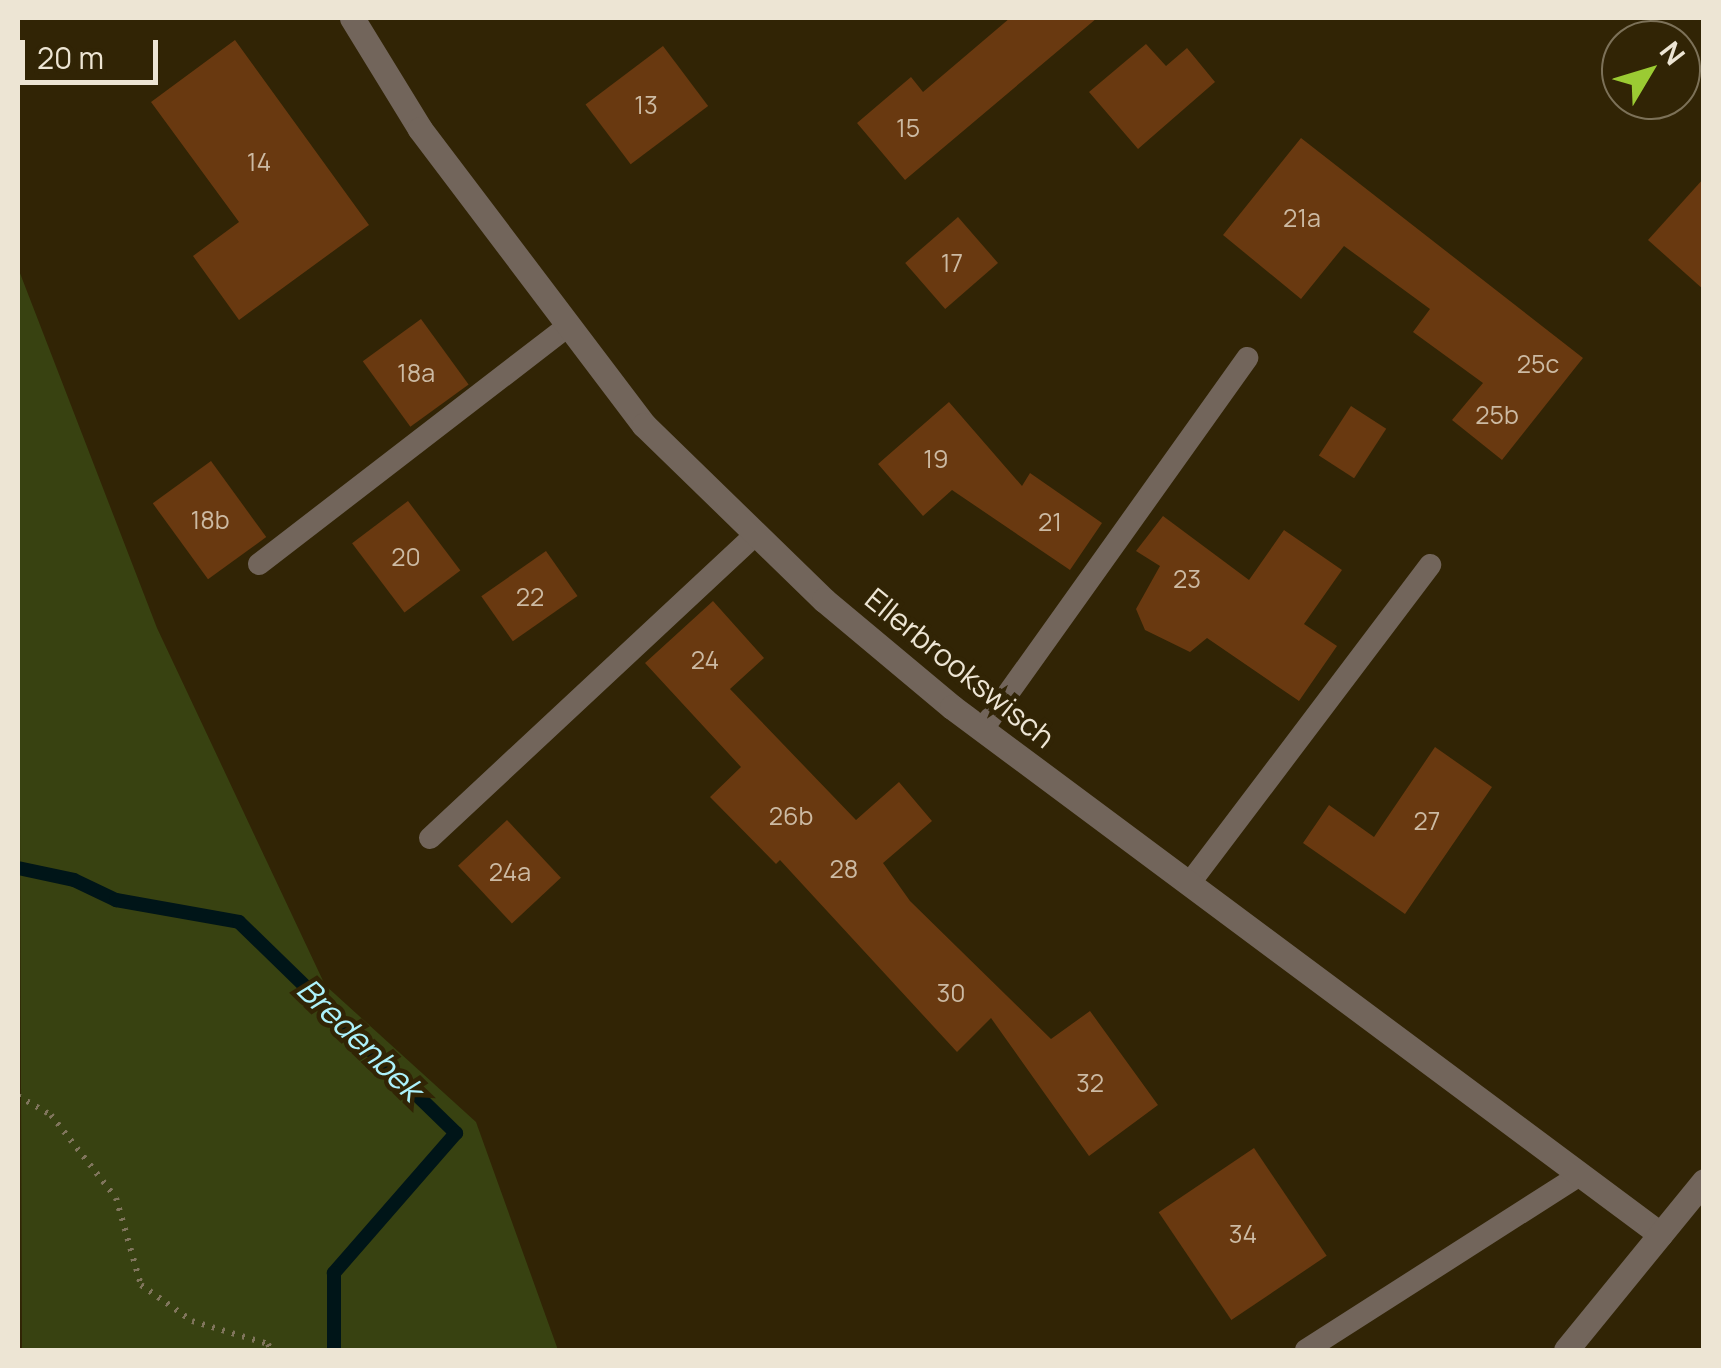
<!DOCTYPE html>
<style>
body{margin:0}
#map{position:relative;width:1721px;height:1368px;overflow:hidden;background:#312405;font-family:Manrope,sans-serif}
div>[style]{position:absolute}
[style*='--x']{left:calc(var(--x)*1px);top:calc(var(--y)*1px);width:calc(var(--w)*1px);rotate:calc(var(--a)*1deg)}
.green>*{inset:0;background:#384211}
.stream>*{height:14px;margin:-7px;padding:0 7px;transform-origin:7px;border-radius:7px;background:#001518}
.building>*{inset:0;background:#693910;transform-origin:0 0}
.path>*{height:6px;margin-top:-3px;transform-origin:0;background:repeating-linear-gradient(90deg,#80755c 0 2.5px,transparent 0 10.5px)}
.service>*{height:22px;margin:-11px;padding:0 11px;transform-origin:11px;border-radius:11px;background:#72655b}
.minor>*{height:25px;margin:-12.5px;padding:0 12.5px;transform-origin:12.5px;border-radius:12.5px;background:#72655b}
span{translate:-50% -50%;white-space:nowrap;text-align:center;line-height:1.15;-webkit-text-stroke:9px #312405;paint-order:stroke}
.number-label{font-size:25px;color:#ccbaa3}
.number-label span{-webkit-text-stroke-width:0}
.street-label{font-size:30px;color:#ede5d4}
.water-label{font-size:32px;color:#acf1fb;font-style:italic}
.frame{position:absolute;inset:0;border:20px solid #ede5d4;pointer-events:none}
.north{position:absolute;left:1601px;top:20px;width:100px;height:100px;box-sizing:border-box;background:#312405;border:2px solid #7c7158;border-radius:50%;rotate:52deg;font-size:28px;font-weight:700;line-height:40px;text-align:center;color:#ede5d4}
.north::after{content:'';display:block;margin:auto;width:35px;height:45px;background:#9bcb33;clip-path:polygon(50% 0,100% 100%,50% 72%,0 100%)}
.scale{position:absolute;left:20px;top:40px;width:138px;height:45px;box-sizing:border-box;border:5px solid #ede5d4;border-top:0;padding-left:12px;font-size:30px;line-height:35px;white-space:nowrap;color:#ede5d4;-webkit-text-stroke:8px #312405;paint-order:stroke}
</style>
<div id="map">
<div class="green">
<div style="clip-path:polygon(18px 268px,157px 628px,325px 985px,476px 1122px,558px 1350px,22px 1350px)"></div>
</div>
<div class="stream">
<div style="--x:18;--y:868;--w:57;--a:12.1"></div>
<div style="--x:74;--y:880;--w:47;--a:25.5"></div>
<div style="--x:116;--y:900;--w:125;--a:10.1"></div>
<div style="--x:239;--y:922;--w:303;--a:44.2"></div>
<div style="--x:456;--y:1133;--w:186;--a:131.1"></div>
<div style="--x:334;--y:1273;--w:77;--a:90"></div>
</div>
<div class="building">
<div style="clip-path:polygon(1010px 18px,1097px 18px,905px 180px,857px 123px,911px 77px,923px 92px)"></div>
<div style="clip-path:polygon(235px 40px,369px 225px,239px 320px,193px 256px,239px 222px,151px 102px)"></div>
<div style="clip-path:polygon(1146px 44px,1166px 66px,1187px 48px,1215px 82px,1138px 149px,1089px 92px)"></div>
<div style="left:663px;top:46px;width:75px;height:97px;rotate:53deg"></div>
<div style="clip-path:polygon(1301px 138px,1583px 358px,1502px 460px,1452px 420px,1483px 383px,1413px 332px,1430px 309px,1344px 246px,1301px 299px,1223px 235px)"></div>
<div style="clip-path:polygon(1704px 178px,1704px 290px,1648px 240px)"></div>
<div style="left:958px;top:217px;width:61px;height:70px;rotate:49deg"></div>
<div style="left:421px;top:319px;width:81px;height:72px;rotate:54deg"></div>
<div style="clip-path:polygon(949px 402px,1022px 486px,1030px 473px,1102px 523px,1070px 570px,952px 490px,923px 516px,878px 464px)"></div>
<div style="left:1351px;top:406px;width:42px;height:59px;rotate:33deg"></div>
<div style="left:211px;top:461px;width:94px;height:72px;rotate:54deg"></div>
<div style="left:408px;top:501px;width:87px;height:70px;rotate:53deg"></div>
<div style="clip-path:polygon(1163px 516px,1249px 580px,1284px 530px,1342px 570px,1304px 624px,1337px 646px,1299px 701px,1207px 638px,1190px 652px,1145px 630px,1136px 609px,1160px 566px,1136px 551px)"></div>
<div style="left:546px;top:551px;width:55px;height:79px;rotate:55deg"></div>
<div style="clip-path:polygon(713px 601px,764px 658px,730px 689px,856px 820px,899px 782px,932px 821px,883px 863px,910px 901px,1051px 1039px,1090px 1011px,1158px 1105px,1089px 1156px,991px 1018px,957px 1052px,780px 860px,776px 864px,710px 797px,741px 767px,645px 663px)"></div>
<div style="clip-path:polygon(1435px 747px,1492px 787px,1405px 914px,1303px 843px,1329px 805px,1374px 837px)"></div>
<div style="left:507px;top:820px;width:79px;height:67px;rotate:47deg"></div>
<div style="left:1254px;top:1148px;width:130px;height:115px;rotate:56deg"></div>
</div>
<div class="path">
<div style="--x:18;--y:1096;--w:38;--a:30"></div>
<div style="--x:51;--y:1115;--w:105;--a:51.9"></div>
<div style="--x:116;--y:1198;--w:91;--a:74"></div>
<div style="--x:141;--y:1285;--w:62;--a:35.2"></div>
<div style="--x:192;--y:1321;--w:79;--a:16.8"></div>
<div style="--x:268;--y:1344;--w:7;--a:63"></div>
</div>
<div class="service">
<div style="--x:259;--y:564;--w:387;--a:-37.6"></div>
<div style="--x:982;--y:730;--w:457;--a:-54.5"></div>
<div style="--x:430;--y:838;--w:444;--a:-43"></div>
<div style="--x:1189;--y:884;--w:400;--a:-52.9"></div>
<div style="--x:1306;--y:1350;--w:325;--a:-32.6"></div>
</div>
<div class="minor">
<div style="--x:352;--y:18;--w:130;--a:58.5"></div>
<div style="--x:420;--y:129;--w:371;--a:52.9"></div>
<div style="--x:644;--y:425;--w:251;--a:44.2"></div>
<div style="--x:824;--y:600;--w:167;--a:39.9"></div>
<div style="--x:952;--y:707;--w:883;--a:36.66"></div>
<div style="--x:1566;--y:1350;--w:218;--a:-50.8"></div>
</div>
<div class="number-label">
<span style="left:646px;top:105px">13</span>
<span style="left:908px;top:128px">15</span>
<span style="left:259px;top:162px">14</span>
<span style="left:1302px;top:218px">21a</span>
<span style="left:952px;top:263px">17</span>
<span style="left:1538px;top:364px">25c</span>
<span style="left:416px;top:373px">18a</span>
<span style="left:1497px;top:415px">25b</span>
<span style="left:936px;top:459px">19</span>
<span style="left:210px;top:520px">18b</span>
<span style="left:1050px;top:522px">21</span>
<span style="left:406px;top:557px">20</span>
<span style="left:1187px;top:579px">23</span>
<span style="left:530px;top:597px">22</span>
<span style="left:705px;top:660px">24</span>
<span style="left:791px;top:816px">26b</span>
<span style="left:1427px;top:821px">27</span>
<span style="left:844px;top:869px">28</span>
<span style="left:510px;top:872px">24a</span>
<span style="left:951px;top:993px">30</span>
<span style="left:1090px;top:1083px">32</span>
<span style="left:1243px;top:1234px">34</span>
</div>
<div class="street-label">
<span style="left:960px;top:668px;rotate:39deg">Ellerbrookswisch</span>
</div>
<div class="water-label">
<span style="left:360px;top:1039px;rotate:44deg">Bredenbek</span>
</div>
<div class="frame"></div>
<div class="north">N</div>
<div class="scale">20 m</div>
</div>
